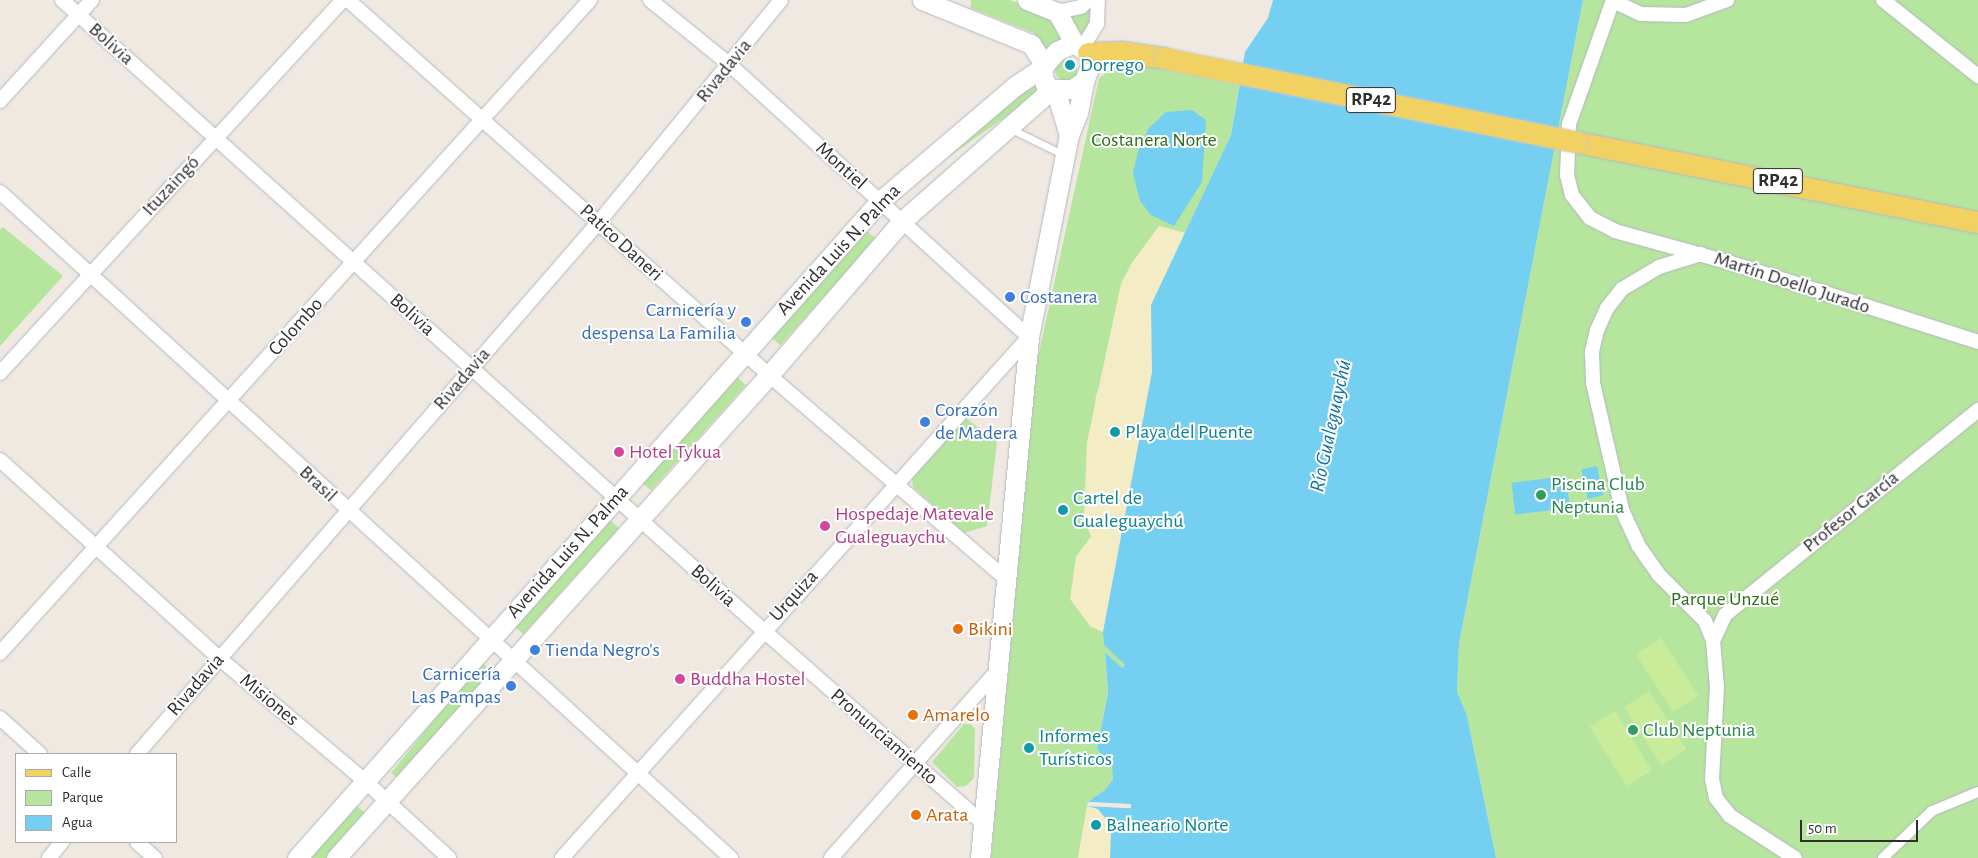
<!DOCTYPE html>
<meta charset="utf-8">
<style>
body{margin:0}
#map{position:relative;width:1978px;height:858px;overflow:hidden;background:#efe9e1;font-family:"Alegreya Sans",sans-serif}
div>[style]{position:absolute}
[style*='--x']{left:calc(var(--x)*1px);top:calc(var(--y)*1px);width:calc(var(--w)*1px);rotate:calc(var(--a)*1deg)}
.green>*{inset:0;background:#b6e59e;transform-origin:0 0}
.round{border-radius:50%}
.sand>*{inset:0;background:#f3ecc5}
.pitch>*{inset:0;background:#c9ec9a;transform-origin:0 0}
.water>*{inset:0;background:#75cff0;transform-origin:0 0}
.pier>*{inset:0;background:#efe9e1;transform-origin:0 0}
.roads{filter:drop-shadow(0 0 1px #b4b7c1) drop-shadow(0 0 1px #b4b7c1)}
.service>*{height:7px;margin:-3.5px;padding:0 3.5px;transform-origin:3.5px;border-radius:3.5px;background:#fff}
.pedestrian>*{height:10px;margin:-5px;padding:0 5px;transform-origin:5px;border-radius:5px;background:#fff}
.minor>*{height:14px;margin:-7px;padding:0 7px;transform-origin:7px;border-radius:7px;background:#fff}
.secondary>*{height:19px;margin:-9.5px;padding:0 9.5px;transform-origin:9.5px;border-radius:9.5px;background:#fff}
.primary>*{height:21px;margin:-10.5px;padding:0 10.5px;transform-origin:10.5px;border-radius:10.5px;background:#f2d163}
.bridges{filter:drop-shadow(0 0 1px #c9c9c9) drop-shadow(0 0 1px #c9c9c9)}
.primary-bridge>*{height:21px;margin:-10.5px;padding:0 10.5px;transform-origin:10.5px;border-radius:10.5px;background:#f2d163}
.dots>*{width:14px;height:14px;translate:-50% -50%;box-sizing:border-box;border:2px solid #fff;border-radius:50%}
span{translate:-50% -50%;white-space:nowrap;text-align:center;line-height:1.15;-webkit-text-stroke:4px #fff;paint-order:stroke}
.shield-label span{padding:1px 4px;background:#fff;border:1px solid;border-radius:4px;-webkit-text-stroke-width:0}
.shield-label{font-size:19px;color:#2e2e2e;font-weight:700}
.street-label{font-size:20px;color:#2e2e2e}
.culture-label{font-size:20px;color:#0d838f}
.left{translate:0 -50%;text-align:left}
.park-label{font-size:20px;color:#2c6e1b}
.shop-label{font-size:20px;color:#366cbe}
.right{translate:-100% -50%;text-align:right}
.hotel-label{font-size:20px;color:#b23c85}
.leisure-label{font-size:20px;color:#27864d}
.food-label{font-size:20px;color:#c56008}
.water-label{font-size:21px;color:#0d6fa3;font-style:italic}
.legend{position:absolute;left:15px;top:753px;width:162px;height:90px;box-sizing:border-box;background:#fff;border:1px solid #ababab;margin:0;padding:6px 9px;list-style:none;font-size:15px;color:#2e2e2e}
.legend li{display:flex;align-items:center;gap:10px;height:25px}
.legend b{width:25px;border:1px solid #ababab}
.scale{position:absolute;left:1800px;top:820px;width:118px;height:22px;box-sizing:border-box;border:2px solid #2e2e2e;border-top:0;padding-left:6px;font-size:15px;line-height:18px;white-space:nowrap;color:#2e2e2e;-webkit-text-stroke:4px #fff;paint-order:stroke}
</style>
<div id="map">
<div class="green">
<div style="clip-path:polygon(971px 0,1010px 0,1048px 14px,1066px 39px,1046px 51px,1034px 33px,971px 8px)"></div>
<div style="clip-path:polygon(1583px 0,1978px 0,1978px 858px,1496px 858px,1467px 716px,1457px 691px,1459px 644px)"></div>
<div style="clip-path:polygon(1091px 7px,1088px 33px,1077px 33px,1070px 15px)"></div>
<div class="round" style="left:1055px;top:59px;width:22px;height:22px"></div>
<div style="clip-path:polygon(1120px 63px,1149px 65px,1239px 84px,1231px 135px,1185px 233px,1159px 226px,1113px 325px,1103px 378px,1096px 395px,1084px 515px,1091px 537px,1076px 557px,1090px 626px,1103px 632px,1104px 645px,1125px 665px,1122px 668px,1105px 652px,1108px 693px,1097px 749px,1112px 766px,1113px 779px,1106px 789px,1088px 802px,1078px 858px,991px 858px,1037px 362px,1099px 78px)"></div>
<div style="left:1033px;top:83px;width:12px;height:180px;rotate:55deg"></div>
<div style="clip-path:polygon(3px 227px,63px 276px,0 346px,0 230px)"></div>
<div style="left:867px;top:231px;width:12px;height:143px;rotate:42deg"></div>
<div style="left:737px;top:377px;width:12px;height:142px;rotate:42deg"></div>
<div style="clip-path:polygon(966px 418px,997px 442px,987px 526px,964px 533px,913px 487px,912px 478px)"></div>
<div style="left:610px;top:520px;width:12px;height:143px;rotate:42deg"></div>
<div style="left:481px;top:662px;width:13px;height:143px;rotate:39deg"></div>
<div style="clip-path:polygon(964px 724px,971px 724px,975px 729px,974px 778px,966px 786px,957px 787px,932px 762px)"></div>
<div style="clip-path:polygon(357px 806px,366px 814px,327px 858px,310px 858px)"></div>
</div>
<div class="sand">
<div style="clip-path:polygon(1159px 226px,1185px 233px,1151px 305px,1152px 372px,1103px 632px,1090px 626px,1070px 599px,1076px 557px,1091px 537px,1084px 515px,1087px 442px,1121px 284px,1131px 264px)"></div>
<div style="clip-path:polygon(1087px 806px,1098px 809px,1106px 819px,1111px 832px,1110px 858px,1078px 858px)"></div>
</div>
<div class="pitch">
<div style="left:1661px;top:638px;width:69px;height:30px;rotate:57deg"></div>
<div style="left:1649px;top:691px;width:69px;height:30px;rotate:57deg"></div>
<div style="left:1615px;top:711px;width:70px;height:30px;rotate:58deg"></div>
</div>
<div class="water">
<div style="clip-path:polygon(1273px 0,1583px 0,1459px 644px,1457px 691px,1467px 716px,1496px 858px,1110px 858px,1111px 832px,1106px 819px,1098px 809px,1087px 806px,1131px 808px,1131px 804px,1088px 802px,1106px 789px,1113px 779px,1112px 766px,1097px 749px,1108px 693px,1105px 652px,1122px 668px,1125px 665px,1104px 645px,1103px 632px,1152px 372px,1151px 305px,1231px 135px,1245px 52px,1268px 18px)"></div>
<div style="clip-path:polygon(1192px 110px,1206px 120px,1202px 182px,1174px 226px,1151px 215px,1140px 201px,1133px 173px,1138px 151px,1149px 128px,1166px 112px)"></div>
<div style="left:1597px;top:466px;width:30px;height:16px;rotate:78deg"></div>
<div style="left:1566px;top:476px;width:32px;height:55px;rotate:83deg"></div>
</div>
<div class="pier">
<div style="left:1088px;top:802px;width:43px;height:4px;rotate:3deg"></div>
</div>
<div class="roads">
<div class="service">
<div style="--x:1009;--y:128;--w:61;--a:26.1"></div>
</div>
<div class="pedestrian">
<div style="--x:1883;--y:858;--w:68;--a:-43.8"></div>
<div style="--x:1932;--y:811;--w:50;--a:-22.4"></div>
</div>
<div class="minor">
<div style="--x:62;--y:0;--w:942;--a:41.95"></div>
<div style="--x:763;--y:630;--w:293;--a:41.3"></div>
<div style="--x:348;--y:0;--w:564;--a:41.69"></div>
<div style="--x:769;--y:375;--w:313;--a:40.7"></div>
<div style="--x:1613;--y:0;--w:132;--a:109.5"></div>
<div style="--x:1569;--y:124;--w:51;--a:92.2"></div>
<div style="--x:1567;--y:175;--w:21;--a:76"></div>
<div style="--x:1572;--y:195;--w:29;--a:52"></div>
<div style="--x:1590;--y:218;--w:28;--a:27"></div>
<div style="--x:1615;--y:231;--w:120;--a:15.4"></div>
<div style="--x:1731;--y:263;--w:259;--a:17.7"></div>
<div style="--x:1883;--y:0;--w:122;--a:38.7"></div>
<div style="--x:1613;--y:1;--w:31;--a:25"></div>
<div style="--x:1641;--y:14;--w:45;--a:1.3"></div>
<div style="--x:1686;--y:15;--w:44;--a:-20.1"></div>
<div style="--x:1057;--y:12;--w:25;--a:-12"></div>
<div style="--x:1081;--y:7;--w:10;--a:-45"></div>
<div style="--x:1083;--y:47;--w:27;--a:-59"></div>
<div style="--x:1097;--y:24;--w:24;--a:-88"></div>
<div style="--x:0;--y:101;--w:137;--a:-47.7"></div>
<div style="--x:0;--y:192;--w:989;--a:42.34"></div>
<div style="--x:1701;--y:254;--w:44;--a:162.8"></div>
<div style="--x:1659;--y:267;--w:43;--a:149.3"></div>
<div style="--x:1622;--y:289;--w:24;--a:128"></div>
<div style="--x:1607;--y:308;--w:24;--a:114"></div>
<div style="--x:1597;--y:330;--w:23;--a:103"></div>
<div style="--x:1592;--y:352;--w:31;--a:88"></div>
<div style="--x:1593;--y:383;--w:130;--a:77.1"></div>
<div style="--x:1622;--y:510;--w:38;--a:65"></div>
<div style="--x:1638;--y:545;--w:35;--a:55"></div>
<div style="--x:1658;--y:574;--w:66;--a:45"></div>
<div style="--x:1705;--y:621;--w:22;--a:68"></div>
<div style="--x:1713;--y:641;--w:46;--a:85"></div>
<div style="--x:1717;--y:687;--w:92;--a:93.1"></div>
<div style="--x:1712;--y:779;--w:19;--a:78"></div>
<div style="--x:1716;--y:798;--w:23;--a:52"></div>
<div style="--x:1730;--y:816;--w:77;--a:32.9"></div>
<div style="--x:0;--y:373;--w:507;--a:-47.4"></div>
<div style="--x:0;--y:460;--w:295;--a:42.1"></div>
<div style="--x:219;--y:658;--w:191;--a:40.1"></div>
<div style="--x:365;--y:781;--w:114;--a:42.5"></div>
<div style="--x:1713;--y:641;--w:29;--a:-65"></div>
<div style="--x:1725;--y:615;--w:326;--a:-39"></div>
<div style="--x:0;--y:653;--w:880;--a:-47.9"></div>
<div style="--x:0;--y:718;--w:54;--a:42"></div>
<div style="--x:137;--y:754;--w:703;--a:-49.04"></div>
<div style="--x:598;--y:223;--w:288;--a:-50.6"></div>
<div style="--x:137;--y:842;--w:24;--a:42"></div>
<div style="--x:49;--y:858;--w:21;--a:-51"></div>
<div style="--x:562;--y:858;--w:700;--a:-48.13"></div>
<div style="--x:1029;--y:337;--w:404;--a:-137.7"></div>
<div style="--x:730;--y:65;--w:103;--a:-140.9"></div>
<div style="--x:831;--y:858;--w:251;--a:-48.4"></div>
</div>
<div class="secondary">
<div style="--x:922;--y:0;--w:118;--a:22"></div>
<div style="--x:1031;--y:44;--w:24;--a:57"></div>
<div style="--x:1027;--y:0;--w:32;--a:22"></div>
<div style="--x:1057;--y:12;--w:35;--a:61"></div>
<div style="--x:1055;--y:89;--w:48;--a:73.1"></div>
<div style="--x:297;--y:858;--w:878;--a:-48.42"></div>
<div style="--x:880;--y:201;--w:177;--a:-40.4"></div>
<div style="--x:1015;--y:86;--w:32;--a:-34"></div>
<div style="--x:1042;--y:68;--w:23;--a:-49"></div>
<div style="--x:1057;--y:51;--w:19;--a:-25"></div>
<div style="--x:1074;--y:43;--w:17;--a:36"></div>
<div style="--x:1088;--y:53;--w:10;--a:73"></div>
<div style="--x:1091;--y:63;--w:19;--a:111"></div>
<div style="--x:1084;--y:81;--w:14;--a:146"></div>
<div style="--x:1072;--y:89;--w:20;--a:180"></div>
<div style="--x:1052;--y:89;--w:9;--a:-144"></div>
<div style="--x:1045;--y:84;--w:16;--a:-101"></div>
<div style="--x:336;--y:858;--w:649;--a:-48.12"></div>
<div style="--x:769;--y:375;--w:203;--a:-49.2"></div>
<div style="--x:902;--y:221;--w:200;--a:-41.3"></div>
<div style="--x:980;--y:858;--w:523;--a:-84.63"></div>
<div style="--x:1029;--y:337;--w:206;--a:-78.8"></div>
<div style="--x:1069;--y:135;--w:24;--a:-68"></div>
<div style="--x:1078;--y:113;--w:33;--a:-79"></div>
</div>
<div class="primary">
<div style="--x:1088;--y:53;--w:34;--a:-2"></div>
<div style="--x:1122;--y:52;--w:42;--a:8.1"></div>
<div style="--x:1577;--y:142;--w:409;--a:11.3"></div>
</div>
</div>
<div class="bridges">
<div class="primary-bridge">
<div style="--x:1164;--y:58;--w:421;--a:11.5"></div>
</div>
</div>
<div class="dots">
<div style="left:1070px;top:65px;background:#0f9aa8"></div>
<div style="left:1010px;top:297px;background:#3f7fe0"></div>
<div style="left:746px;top:322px;background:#3f7fe0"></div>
<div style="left:925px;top:422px;background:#3f7fe0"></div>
<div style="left:1115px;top:432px;background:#0f9aa8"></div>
<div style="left:619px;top:452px;background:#d1479c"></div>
<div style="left:1541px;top:495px;background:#2e9e5b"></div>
<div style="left:1063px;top:510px;background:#0f9aa8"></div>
<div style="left:825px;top:526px;background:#d1479c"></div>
<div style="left:958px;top:629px;background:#e8710a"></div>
<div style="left:535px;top:650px;background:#3f7fe0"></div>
<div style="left:680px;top:679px;background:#d1479c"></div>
<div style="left:511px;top:686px;background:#3f7fe0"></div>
<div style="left:913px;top:715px;background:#e8710a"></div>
<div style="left:1633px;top:730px;background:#2e9e5b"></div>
<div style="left:1029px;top:748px;background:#0f9aa8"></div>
<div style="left:916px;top:815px;background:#e8710a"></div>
<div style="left:1096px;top:825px;background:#0f9aa8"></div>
</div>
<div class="shield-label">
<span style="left:1371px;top:100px">RP42</span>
<span style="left:1778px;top:181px">RP42</span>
</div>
<div class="street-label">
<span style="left:111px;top:44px;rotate:42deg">Bolivia</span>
<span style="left:724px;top:71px;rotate:-51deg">Rivadavia</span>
<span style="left:841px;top:166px;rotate:42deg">Montiel</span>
<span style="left:171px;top:186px;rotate:-47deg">Ituzaingó</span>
<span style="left:621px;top:243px;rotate:42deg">Patico Daneri</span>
<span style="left:839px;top:250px;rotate:-47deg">Avenida Luis N. Palma</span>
<span style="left:1792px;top:283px;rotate:18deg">Martín Doello Jurado</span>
<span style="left:412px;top:315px;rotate:42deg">Bolivia</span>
<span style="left:296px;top:327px;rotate:-48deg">Colombo</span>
<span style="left:462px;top:379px;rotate:-49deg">Rivadavia</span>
<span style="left:318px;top:484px;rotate:43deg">Brasil</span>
<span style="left:1851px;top:512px;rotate:-39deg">Profesor García</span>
<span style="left:568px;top:552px;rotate:-48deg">Avenida Luis N. Palma</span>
<span style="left:713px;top:586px;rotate:42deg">Bolivia</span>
<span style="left:794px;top:596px;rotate:-48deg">Urquiza</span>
<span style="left:196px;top:685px;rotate:-49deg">Rivadavia</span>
<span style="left:269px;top:700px;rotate:40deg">Misiones</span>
<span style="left:884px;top:737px;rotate:41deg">Pronunciamiento</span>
</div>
<div class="culture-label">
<span class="left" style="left:1080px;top:65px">Dorrego</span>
<span class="left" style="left:1125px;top:432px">Playa del Puente</span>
<span class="left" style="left:1073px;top:510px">Cartel de<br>Gualeguaychú</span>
<span class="left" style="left:1039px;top:748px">Informes<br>Turísticos</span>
<span class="left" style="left:1106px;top:825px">Balneario Norte</span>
</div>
<div class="park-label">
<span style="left:1154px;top:140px">Costanera Norte</span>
<span style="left:1725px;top:599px">Parque Unzué</span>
</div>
<div class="shop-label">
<span class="left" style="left:1020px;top:297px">Costanera</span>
<span class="right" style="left:736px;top:322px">Carnicería y<br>despensa La Familia</span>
<span class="left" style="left:935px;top:422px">Corazón<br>de Madera</span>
<span class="left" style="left:545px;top:650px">Tienda Negro's</span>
<span class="right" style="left:501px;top:686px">Carnicería<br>Las Pampas</span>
</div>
<div class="hotel-label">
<span class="left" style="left:629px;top:452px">Hotel Tykua</span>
<span class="left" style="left:835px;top:526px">Hospedaje Matevale<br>Gualeguaychu</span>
<span class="left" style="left:690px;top:679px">Buddha Hostel</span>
</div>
<div class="leisure-label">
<span class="left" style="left:1551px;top:496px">Piscina Club<br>Neptunia</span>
<span class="left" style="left:1643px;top:730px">Club Neptunia</span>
</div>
<div class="food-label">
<span class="left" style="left:968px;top:629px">Bikini</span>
<span class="left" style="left:923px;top:715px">Amarelo</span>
<span class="left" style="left:926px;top:815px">Arata</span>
</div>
<div class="water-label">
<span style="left:1331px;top:426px;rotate:-78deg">Río Gualeguaychú</span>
</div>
<ul class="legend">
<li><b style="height:6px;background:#f2d163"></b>Calle</li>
<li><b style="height:14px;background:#b6e59e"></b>Parque</li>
<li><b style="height:14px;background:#75cff0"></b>Agua</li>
</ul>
<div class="scale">50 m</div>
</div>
